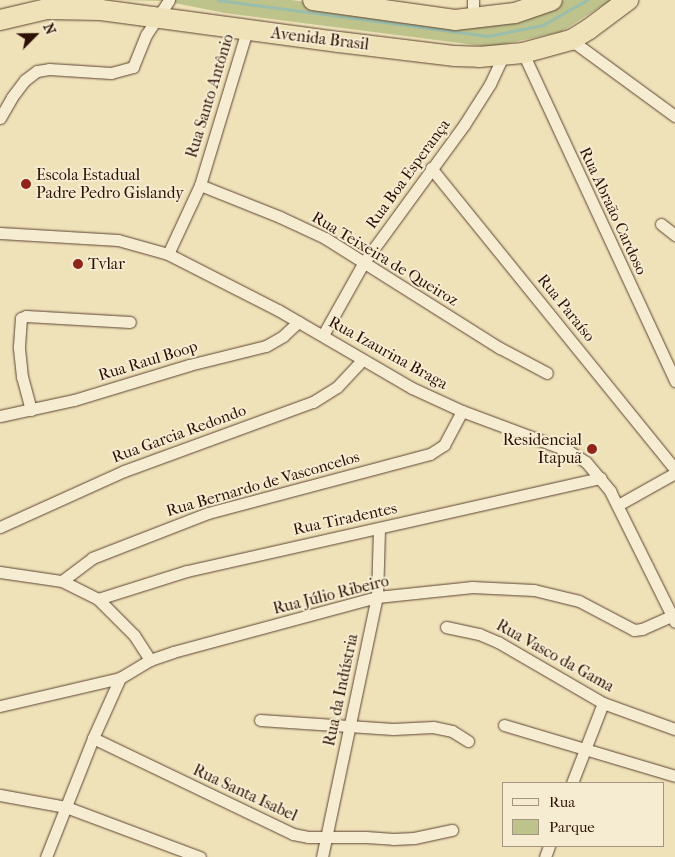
<!DOCTYPE html>
<meta charset="utf-8">
<style>
body{margin:0}
#map{position:relative;width:675px;height:857px;overflow:hidden;background:#efe1b8;font-family:"IM FELL French Canon",serif}
div>[style]{position:absolute}
[style*='--x']{left:calc(var(--x)*1px);top:calc(var(--y)*1px);width:calc(var(--w)*1px);rotate:calc(var(--a)*1deg)}
.green>*{inset:0;background:#bec28b}
.stream>*{height:2.5px;margin:-1.25px;padding:0 1.25px;transform-origin:1.25px;border-radius:1.25px;background:#9abeab}
.roads{filter:drop-shadow(0 0 1px #5d4432) drop-shadow(0 0 1px #5d4432)}
.street>*{height:11px;margin:-5.5px;padding:0 5.5px;transform-origin:5.5px;border-radius:5.5px;background:#f5ecd1}
.highway>*{height:20px;margin:-10px;padding:0 10px;transform-origin:10px;border-radius:10px;background:#efe1b8}
.dots>*{width:14px;height:14px;translate:-50% -50%;box-sizing:border-box;border:2px solid #f5ecd1;border-radius:50%}
span{translate:-50% -50%;white-space:nowrap;text-align:center;line-height:1.15;-webkit-text-stroke:4px #f5ecd1;paint-order:stroke}
.street-label{font-size:16px;color:#2c1005}
.poi-label{font-size:16px;color:#2c1005}
.left{translate:0 -50%;text-align:left}
.right{translate:-100% -50%;text-align:right}
.legend{position:absolute;left:502px;top:782px;width:162px;height:65px;box-sizing:border-box;background:#f5ecd1;border:1px solid #a5947f;margin:0;padding:6px 9px;list-style:none;font-size:15px;color:#2c1005}
.legend li{display:flex;align-items:center;gap:10px;height:25px}
.legend b{width:25px;border:1px solid #a5947f}
.north{position:absolute;left:10px;top:10px;width:50px;height:50px;-webkit-text-stroke:4px #f5ecd1;paint-order:stroke;rotate:67deg;font-size:14px;font-weight:700;line-height:20px;text-align:center;color:#2c1005}
.north::after{content:'';display:block;margin:auto;width:18px;height:22px;background:#2c1005;clip-path:polygon(50% 0,100% 100%,50% 72%,0 100%)}
</style>
<div id="map">
<div class="green">
<div style="clip-path:polygon(122px 0,291px 0,370px 10px,530px 13px,565px 0,611px 0,561px 32px,491px 47px,225px 13px,164px 1px)"></div>
</div>
<div class="stream">
<div style="--x:218;--y:0;--w:272;--a:7.6"></div>
<div style="--x:488;--y:36;--w:56;--a:-11.3"></div>
<div style="--x:543;--y:25;--w:51;--a:-29.6"></div>
</div>
<div class="roads">
<div class="street">
<div style="--x:473;--y:0;--w:20;--a:90"></div>
<div style="--x:571;--y:40;--w:129;--a:36.2"></div>
<div style="--x:523;--y:53;--w:362;--a:65.1"></div>
<div style="--x:0;--y:118;--w:24;--a:-60"></div>
<div style="--x:12;--y:97;--w:21;--a:-53"></div>
<div style="--x:25;--y:80;--w:15;--a:-37"></div>
<div style="--x:37;--y:71;--w:12;--a:-9"></div>
<div style="--x:49;--y:69;--w:62;--a:3.7"></div>
<div style="--x:111;--y:73;--w:23;--a:-15"></div>
<div style="--x:133;--y:67;--w:35;--a:-68"></div>
<div style="--x:146;--y:35;--w:42;--a:-56.7"></div>
<div style="--x:431;--y:168;--w:387;--a:51"></div>
<div style="--x:200;--y:185;--w:86;--a:21.8"></div>
<div style="--x:280;--y:217;--w:50;--a:25"></div>
<div style="--x:325;--y:238;--w:207;--a:32.2"></div>
<div style="--x:500;--y:348;--w:53;--a:28"></div>
<div style="--x:661;--y:224;--w:18;--a:38"></div>
<div style="--x:0;--y:233;--w:118;--a:3.4"></div>
<div style="--x:118;--y:240;--w:52;--a:15.6"></div>
<div style="--x:168;--y:254;--w:123;--a:27"></div>
<div style="--x:278;--y:310;--w:155;--a:30.2"></div>
<div style="--x:412;--y:388;--w:55;--a:24.7"></div>
<div style="--x:462;--y:411;--w:114;--a:20.5"></div>
<div style="--x:569;--y:451;--w:20;--a:33"></div>
<div style="--x:586;--y:462;--w:38;--a:50"></div>
<div style="--x:610;--y:491;--w:146;--a:63.6"></div>
<div style="--x:168;--y:254;--w:76;--a:-65.1"></div>
<div style="--x:200;--y:185;--w:162;--a:-73.1"></div>
<div style="--x:323;--y:335;--w:84;--a:-60.7"></div>
<div style="--x:364;--y:262;--w:170;--a:-53.9"></div>
<div style="--x:464;--y:125;--w:49;--a:-57.6"></div>
<div style="--x:490;--y:84;--w:31;--a:-65"></div>
<div style="--x:31;--y:410;--w:34;--a:-105"></div>
<div style="--x:22;--y:377;--w:31;--a:-96"></div>
<div style="--x:19;--y:346;--w:28;--a:-86"></div>
<div style="--x:21;--y:318;--w:5;--a:-22"></div>
<div style="--x:26;--y:316;--w:104;--a:3.3"></div>
<div style="--x:0;--y:416;--w:76;--a:-12.2"></div>
<div style="--x:74;--y:400;--w:120;--a:-16.9"></div>
<div style="--x:189;--y:365;--w:79;--a:-13.9"></div>
<div style="--x:266;--y:346;--w:20;--a:-30"></div>
<div style="--x:283;--y:336;--w:21;--a:-43"></div>
<div style="--x:618;--y:505;--w:65;--a:-29.3"></div>
<div style="--x:0;--y:527;--w:136;--a:-24.3"></div>
<div style="--x:124;--y:471;--w:201;--a:-20.1"></div>
<div style="--x:313;--y:402;--w:28;--a:-32"></div>
<div style="--x:337;--y:387;--w:37;--a:-47"></div>
<div style="--x:0;--y:572;--w:63;--a:8.3"></div>
<div style="--x:62;--y:581;--w:40;--a:26.6"></div>
<div style="--x:98;--y:599;--w:51;--a:45"></div>
<div style="--x:134;--y:635;--w:30;--a:57"></div>
<div style="--x:62;--y:581;--w:38;--a:-37"></div>
<div style="--x:92;--y:558;--w:124;--a:-21.2"></div>
<div style="--x:208;--y:513;--w:230;--a:-14.9"></div>
<div style="--x:430;--y:454;--w:17;--a:-33"></div>
<div style="--x:444;--y:445;--w:38;--a:-62"></div>
<div style="--x:98;--y:599;--w:93;--a:-17.5"></div>
<div style="--x:187;--y:571;--w:424;--a:-12.7"></div>
<div style="--x:446;--y:627;--w:34;--a:12"></div>
<div style="--x:479;--y:634;--w:21;--a:23"></div>
<div style="--x:498;--y:642;--w:121;--a:30.2"></div>
<div style="--x:603;--y:703;--w:77;--a:19.9"></div>
<div style="--x:0;--y:706;--w:123;--a:-13.1"></div>
<div style="--x:120;--y:678;--w:35;--a:-31"></div>
<div style="--x:150;--y:660;--w:24;--a:-19"></div>
<div style="--x:173;--y:652;--w:211;--a:-15.1"></div>
<div style="--x:377;--y:597;--w:96;--a:-6"></div>
<div style="--x:472;--y:587;--w:62;--a:2.8"></div>
<div style="--x:534;--y:590;--w:46;--a:13.7"></div>
<div style="--x:579;--y:601;--w:62;--a:27.8"></div>
<div style="--x:634;--y:630;--w:8;--a:-7"></div>
<div style="--x:642;--y:629;--w:32;--a:-24"></div>
<div style="--x:260;--y:720;--w:133;--a:3.9"></div>
<div style="--x:393;--y:729;--w:40;--a:-2.9"></div>
<div style="--x:433;--y:727;--w:19;--a:12"></div>
<div style="--x:452;--y:731;--w:19;--a:32"></div>
<div style="--x:504;--y:725;--w:178;--a:16.6"></div>
<div style="--x:93;--y:738;--w:222;--a:25.6"></div>
<div style="--x:293;--y:834;--w:15;--a:11"></div>
<div style="--x:308;--y:837;--w:58;--a:0"></div>
<div style="--x:366;--y:837;--w:27;--a:4"></div>
<div style="--x:393;--y:839;--w:21;--a:-3"></div>
<div style="--x:414;--y:838;--w:39;--a:-12"></div>
<div style="--x:572;--y:783;--w:86;--a:-68.8"></div>
<div style="--x:0;--y:795;--w:67;--a:10.3"></div>
<div style="--x:66;--y:807;--w:143;--a:20.5"></div>
<div style="--x:46;--y:857;--w:128;--a:-68.4"></div>
<div style="--x:93;--y:738;--w:66;--a:-65.8"></div>
<div style="--x:322;--y:857;--w:266;--a:-78.1"></div>
<div style="--x:377;--y:597;--w:68;--a:-88.3"></div>
<div style="--x:545;--y:857;--w:12;--a:-70"></div>
</div>
<div class="highway">
<div style="--x:313;--y:0;--w:143;--a:8"></div>
<div style="--x:455;--y:20;--w:60;--a:-6.7"></div>
<div style="--x:515;--y:13;--w:39;--a:-19"></div>
<div style="--x:0;--y:20;--w:48;--a:-13.2"></div>
<div style="--x:47;--y:9;--w:54;--a:1.1"></div>
<div style="--x:101;--y:10;--w:240;--a:7.7"></div>
<div style="--x:339;--y:42;--w:117;--a:6.9"></div>
<div style="--x:455;--y:56;--w:24;--a:2"></div>
<div style="--x:479;--y:57;--w:44;--a:-5.2"></div>
<div style="--x:523;--y:53;--w:50;--a:-15.2"></div>
<div style="--x:571;--y:40;--w:21;--a:-31"></div>
<div style="--x:589;--y:29;--w:49;--a:-36.6"></div>
</div>
</div>
<div class="dots">
<div style="left:26px;top:184px;background:#8f2418"></div>
<div style="left:78px;top:264px;background:#8f2418"></div>
<div style="left:592px;top:449px;background:#8f2418"></div>
</div>
<div class="street-label">
<span style="left:320px;top:39px;rotate:7deg">Avenida Brasil</span>
<span style="left:210px;top:96px;rotate:-73deg">Rua Santo Antônio</span>
<span style="left:408px;top:174px;rotate:-54deg">Rua Boa Esperança</span>
<span style="left:613px;top:211px;rotate:65deg">Rua Abraão Cardoso</span>
<span style="left:385px;top:259px;rotate:31deg">Rua Teixeira de Queiroz</span>
<span style="left:566px;top:308px;rotate:51deg">Rua Paraíso</span>
<span style="left:388px;top:353px;rotate:29deg">Rua Izaurina Braga</span>
<span style="left:148px;top:361px;rotate:-17deg">Rua Raul Boop</span>
<span style="left:179px;top:434px;rotate:-20deg">Rua Garcia Redondo</span>
<span style="left:263px;top:484px;rotate:-16deg">Rua Bernardo de Vasconcelos</span>
<span style="left:345px;top:519px;rotate:-12deg">Rua Tiradentes</span>
<span style="left:331px;top:595px;rotate:-14deg">Rua Júlio Ribeiro</span>
<span style="left:555px;top:656px;rotate:29deg">Rua Vasco da Gama</span>
<span style="left:341px;top:690px;rotate:-78deg">Rua da Indústria</span>
<span style="left:245px;top:793px;rotate:25deg">Rua Santa Isabel</span>
</div>
<div class="poi-label">
<span class="left" style="left:36px;top:184px">Escola Estadual<br>Padre Pedro Gislandy</span>
<span class="left" style="left:88px;top:264px">Tvlar</span>
<span class="right" style="left:582px;top:449px">Residencial<br>Itapuã</span>
</div>
<ul class="legend">
<li><b style="height:6px;background:#f5ecd1"></b>Rua</li>
<li><b style="height:14px;background:#bec28b"></b>Parque</li>
</ul>
<div class="north">N</div>
</div>
